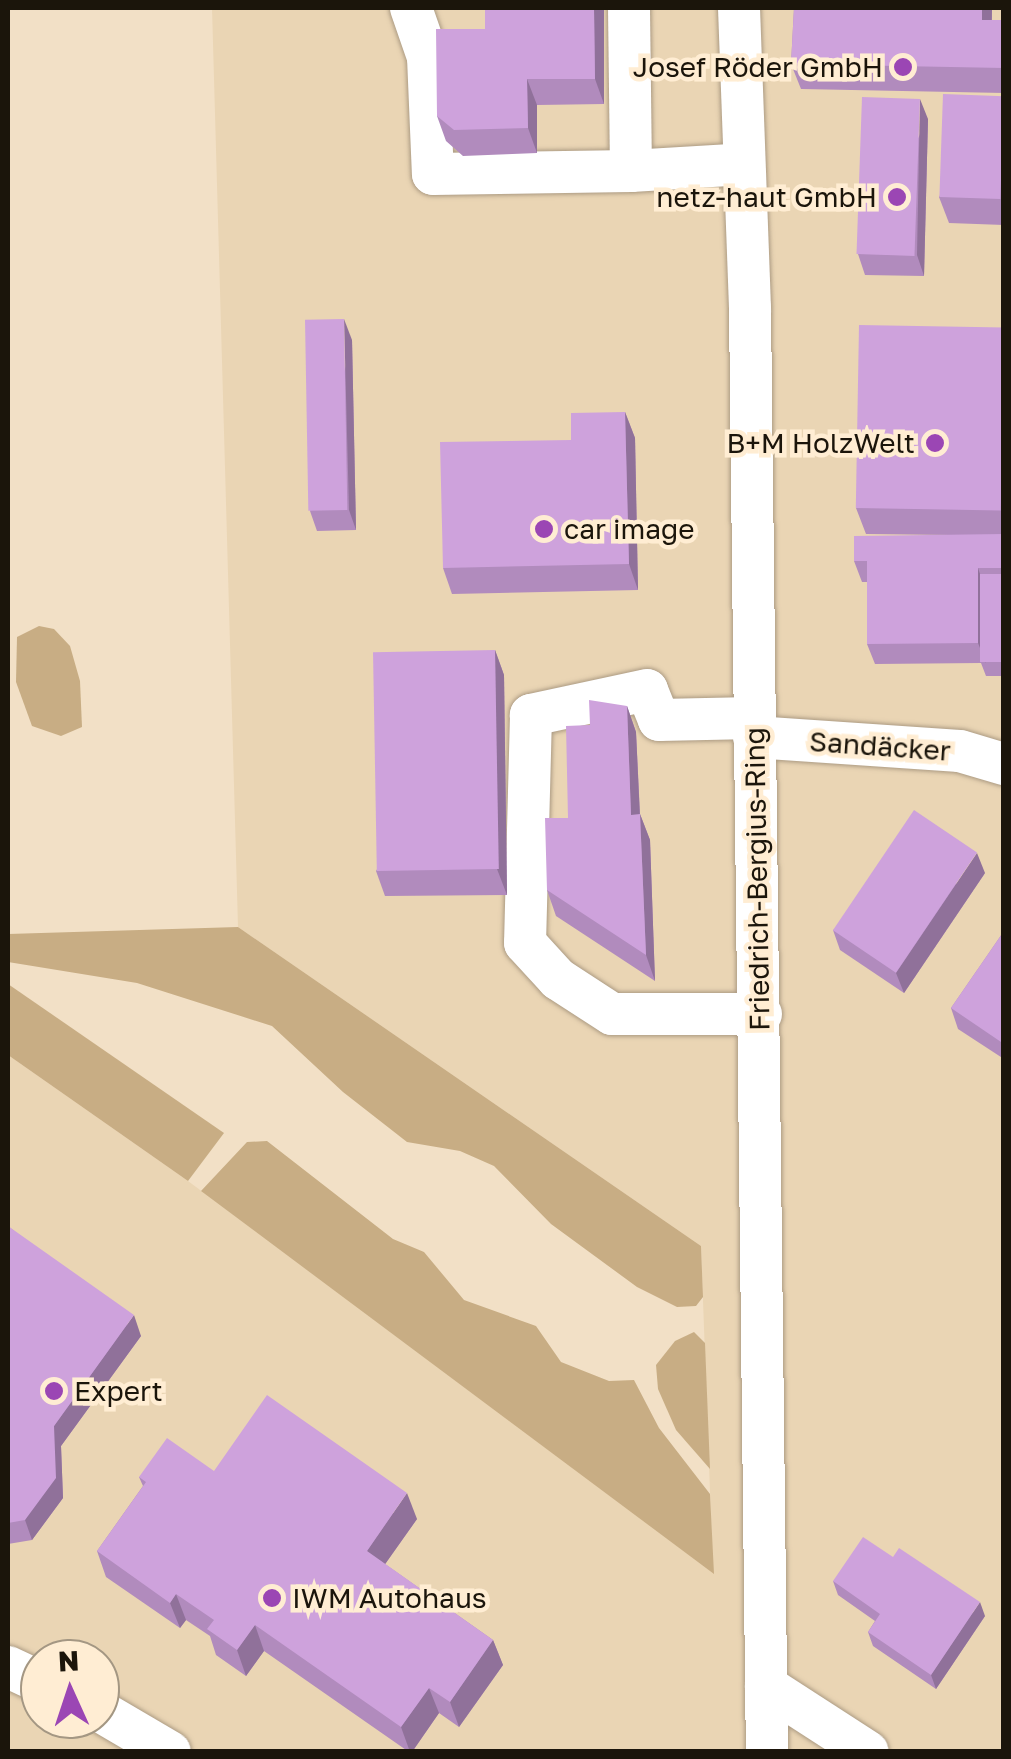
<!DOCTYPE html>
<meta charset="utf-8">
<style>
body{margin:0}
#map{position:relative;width:1011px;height:1759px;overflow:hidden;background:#f2e0c6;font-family:"Golos Text",sans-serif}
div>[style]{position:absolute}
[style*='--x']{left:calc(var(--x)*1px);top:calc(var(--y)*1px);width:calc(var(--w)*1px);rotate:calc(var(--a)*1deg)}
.built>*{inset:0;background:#ead5b4}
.green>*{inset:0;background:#c8ad84}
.roads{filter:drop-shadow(0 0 2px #ac9b83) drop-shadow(0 0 2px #ac9b83)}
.minor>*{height:42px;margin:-21px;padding:0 21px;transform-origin:21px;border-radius:21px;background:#fff}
.wall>*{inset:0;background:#b18bbd}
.shaded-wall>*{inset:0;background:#90719a}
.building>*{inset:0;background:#cea2dc;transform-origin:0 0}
.dots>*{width:28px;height:28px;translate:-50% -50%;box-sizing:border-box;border:5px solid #ffedd3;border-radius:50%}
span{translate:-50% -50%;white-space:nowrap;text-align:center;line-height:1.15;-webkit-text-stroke:9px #ffedd3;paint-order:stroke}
.poi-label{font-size:28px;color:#1b150b}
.right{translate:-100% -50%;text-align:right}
.left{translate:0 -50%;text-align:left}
.street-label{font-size:28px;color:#1b150b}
.frame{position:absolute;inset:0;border:10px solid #1b150b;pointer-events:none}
.north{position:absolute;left:20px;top:1639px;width:100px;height:100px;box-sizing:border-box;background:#ffedd3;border:2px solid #a49783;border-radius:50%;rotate:357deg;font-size:28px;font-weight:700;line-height:40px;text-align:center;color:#1b150b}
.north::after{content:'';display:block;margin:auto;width:35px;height:45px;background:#9b46b4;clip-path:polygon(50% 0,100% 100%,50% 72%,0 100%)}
</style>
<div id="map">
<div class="built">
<div style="clip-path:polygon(evenodd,212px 8px,1003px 8px,1003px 1751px,8px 1751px,8px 1055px,188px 1181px,713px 1573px,701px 1246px,238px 927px,212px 8px,40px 1659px,100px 1659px,100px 1719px,40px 1719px,40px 1659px)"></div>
</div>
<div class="green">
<div style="clip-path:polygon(39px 626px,54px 629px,70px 646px,80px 681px,82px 727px,61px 736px,32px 726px,16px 682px,17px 637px)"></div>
<div style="clip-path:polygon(238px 927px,701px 1246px,703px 1297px,696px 1306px,677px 1307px,637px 1287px,551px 1224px,494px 1166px,460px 1151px,407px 1142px,343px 1092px,272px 1026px,137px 983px,8px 962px,8px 934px)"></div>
<div style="clip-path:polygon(8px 984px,224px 1133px,188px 1181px,8px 1055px)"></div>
<div style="clip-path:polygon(267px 1141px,393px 1239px,424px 1252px,464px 1300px,536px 1326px,561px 1362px,609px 1381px,634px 1380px,659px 1428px,710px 1494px,714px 1574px,201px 1191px,247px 1142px)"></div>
<div style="clip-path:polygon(694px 1332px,705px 1343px,710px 1469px,676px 1430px,658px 1389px,656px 1365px,675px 1341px)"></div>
</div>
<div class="roads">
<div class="minor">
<div style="--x:411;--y:8;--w:52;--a:70.9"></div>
<div style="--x:428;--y:57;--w:117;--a:87.6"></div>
<div style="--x:433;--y:174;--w:198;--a:-0.9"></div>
<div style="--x:631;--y:171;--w:113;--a:-3.5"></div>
<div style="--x:629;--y:8;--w:163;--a:89.3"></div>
<div style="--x:739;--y:8;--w:300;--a:87.9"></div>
<div style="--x:750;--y:308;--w:1444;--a:89.33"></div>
<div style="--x:753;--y:718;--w:94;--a:178.8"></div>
<div style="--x:659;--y:720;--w:32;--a:-112"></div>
<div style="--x:647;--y:690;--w:119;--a:167.8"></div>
<div style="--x:531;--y:715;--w:228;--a:91.5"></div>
<div style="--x:525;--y:943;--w:49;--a:47.5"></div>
<div style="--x:558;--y:979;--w:64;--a:32.9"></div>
<div style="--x:612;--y:1014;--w:149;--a:0"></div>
<div style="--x:754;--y:737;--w:206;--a:3.9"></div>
<div style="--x:960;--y:751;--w:46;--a:16.5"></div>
<div style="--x:8;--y:1667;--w:35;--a:25"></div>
<div style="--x:766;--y:1686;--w:121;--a:32.9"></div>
<div style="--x:100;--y:1711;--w:81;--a:30.4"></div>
</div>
</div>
<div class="wall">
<div style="clip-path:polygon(485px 8px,604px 8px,604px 104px,537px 105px,537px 153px,463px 156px,446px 141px,437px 116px,485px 29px)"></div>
<div style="clip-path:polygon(794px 8px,992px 8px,992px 20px,1004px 20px,1004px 93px,801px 89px,791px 64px)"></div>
<div style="clip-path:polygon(1004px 96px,1004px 225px,949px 223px,939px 197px)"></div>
<div style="clip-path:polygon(928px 119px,924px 276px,865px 275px,858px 254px)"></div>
<div style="clip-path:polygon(1004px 327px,1004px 676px,986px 676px,981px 663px,875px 664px,867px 644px,867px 582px,862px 582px,854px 561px,950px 535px,866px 534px,856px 508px)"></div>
<div style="clip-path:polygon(352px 340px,356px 530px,317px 531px,310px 511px)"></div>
<div style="clip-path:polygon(625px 412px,635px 438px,638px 590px,452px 594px,443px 568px,571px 440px)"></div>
<div style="clip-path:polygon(495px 650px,504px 675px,507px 895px,385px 896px,376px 871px)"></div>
<div style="clip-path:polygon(627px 706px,636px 732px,640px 814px,650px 840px,655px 981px,556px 916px,547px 890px,568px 818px,590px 725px)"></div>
<div style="clip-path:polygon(985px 873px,904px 993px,840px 950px,833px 930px)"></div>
<div style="clip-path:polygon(1004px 931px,1004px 1059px,958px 1029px,951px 1008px)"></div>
<div style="clip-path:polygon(8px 1226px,141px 1336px,61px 1446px,63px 1498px,32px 1540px,8px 1544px)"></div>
<div style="clip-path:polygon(214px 1471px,417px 1519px,385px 1564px,493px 1640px,503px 1665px,459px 1727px,439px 1713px,412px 1752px,409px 1752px,264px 1651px,246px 1676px,216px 1655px,210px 1636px,186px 1620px,180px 1628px,106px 1577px,97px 1551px,143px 1486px,139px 1477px)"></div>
<div style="clip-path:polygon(833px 1581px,985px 1616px,936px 1689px,873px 1646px,868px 1632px,875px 1621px,838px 1595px)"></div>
</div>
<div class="shaded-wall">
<div style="clip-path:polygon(594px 8px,604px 8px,604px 104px,595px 79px)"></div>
<div style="clip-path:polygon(982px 8px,992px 8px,991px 45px,982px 20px)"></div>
<div style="clip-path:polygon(527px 79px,537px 105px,537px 153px,528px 128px)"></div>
<div style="clip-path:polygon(920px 99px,928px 119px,924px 276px,917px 255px)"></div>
<div style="clip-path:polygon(344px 319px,352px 340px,356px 530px,349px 510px)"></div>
<div style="clip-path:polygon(625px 412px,635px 438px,638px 590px,629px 564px)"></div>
<div style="clip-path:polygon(978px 568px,985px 588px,986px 663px,978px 643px)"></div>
<div style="clip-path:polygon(495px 650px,504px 675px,507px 895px,497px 869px)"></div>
<div style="clip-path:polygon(627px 706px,636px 732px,641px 840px,631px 815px)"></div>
<div style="clip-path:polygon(640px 814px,650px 840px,655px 981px,646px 955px)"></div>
<div style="clip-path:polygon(977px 853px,985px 873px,904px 993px,896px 973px)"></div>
<div style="clip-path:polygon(134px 1315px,141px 1336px,61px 1446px,63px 1498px,32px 1540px,25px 1520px,54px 1426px)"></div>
<div style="clip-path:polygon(407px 1493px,417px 1519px,376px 1577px,367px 1551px)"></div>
<div style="clip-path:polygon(176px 1594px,186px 1620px,180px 1628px,170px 1603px)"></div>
<div style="clip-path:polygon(980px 1602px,985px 1616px,936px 1689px,931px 1675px)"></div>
<div style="clip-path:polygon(255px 1625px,264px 1651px,246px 1676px,237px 1650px)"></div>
<div style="clip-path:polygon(493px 1640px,503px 1665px,459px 1727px,450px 1702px)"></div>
<div style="clip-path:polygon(429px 1688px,439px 1713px,412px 1752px,410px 1752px,401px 1727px)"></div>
</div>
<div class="building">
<div style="clip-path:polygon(485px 8px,594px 8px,595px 79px,527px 79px,528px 128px,454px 130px,437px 116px,436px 29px,485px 29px)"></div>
<div style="clip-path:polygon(794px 8px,982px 8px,982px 20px,1004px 20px,1004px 68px,791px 64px)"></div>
<div style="left:943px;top:94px;width:61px;height:103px;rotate:2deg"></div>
<div style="left:862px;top:97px;width:58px;height:157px;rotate:2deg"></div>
<div style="left:344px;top:319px;width:191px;height:39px;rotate:89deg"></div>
<div style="left:859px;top:325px;width:145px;height:183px;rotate:1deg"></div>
<div style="clip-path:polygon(625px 412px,629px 564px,443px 568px,440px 442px,571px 440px,571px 413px)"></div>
<div style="clip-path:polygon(1004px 534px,1004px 568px,978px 568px,978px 643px,867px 644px,867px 561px,854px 561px,854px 536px)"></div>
<div style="left:980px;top:574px;width:24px;height:88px"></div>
<div style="left:495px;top:650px;width:219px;height:122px;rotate:89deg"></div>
<div style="clip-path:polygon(589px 700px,627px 706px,631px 815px,640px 814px,646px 955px,547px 890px,545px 818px,568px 818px,566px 726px,590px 725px)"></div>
<div style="left:914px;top:810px;width:76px;height:145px;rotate:34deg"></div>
<div style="clip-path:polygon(1004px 931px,1004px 1044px,951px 1008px)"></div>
<div style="clip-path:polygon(8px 1226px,134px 1315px,54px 1426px,56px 1478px,25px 1520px,8px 1523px)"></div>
<div style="clip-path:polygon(267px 1395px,407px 1493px,367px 1551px,493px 1640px,450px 1702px,429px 1688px,401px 1727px,255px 1625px,237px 1650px,207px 1629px,214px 1620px,176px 1594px,170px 1603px,97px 1551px,146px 1482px,139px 1477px,167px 1438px,214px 1471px)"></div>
<div style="clip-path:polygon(863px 1537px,893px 1557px,899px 1548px,980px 1602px,931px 1675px,868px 1632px,880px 1614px,833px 1581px)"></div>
</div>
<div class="dots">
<div style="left:903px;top:67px;background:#9b46b4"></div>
<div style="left:897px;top:197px;background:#9b46b4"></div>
<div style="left:935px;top:443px;background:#9b46b4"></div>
<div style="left:544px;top:529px;background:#9b46b4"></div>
<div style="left:54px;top:1391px;background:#9b46b4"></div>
<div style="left:272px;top:1598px;background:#9b46b4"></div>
</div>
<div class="poi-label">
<span class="right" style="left:883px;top:67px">Josef Röder GmbH</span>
<span class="right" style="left:877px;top:197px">netz-haut GmbH</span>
<span class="right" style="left:915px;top:443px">B+M HolzWelt</span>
<span class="left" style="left:564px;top:529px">car image</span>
<span class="left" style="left:74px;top:1391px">Expert</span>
<span class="left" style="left:292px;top:1598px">IWM Autohaus</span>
</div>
<div class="street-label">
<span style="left:880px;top:746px;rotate:4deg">Sandäcker</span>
<span style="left:757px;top:879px;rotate:-91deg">Friedrich-Bergius-Ring</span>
</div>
<div class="frame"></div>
<div class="north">N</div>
</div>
